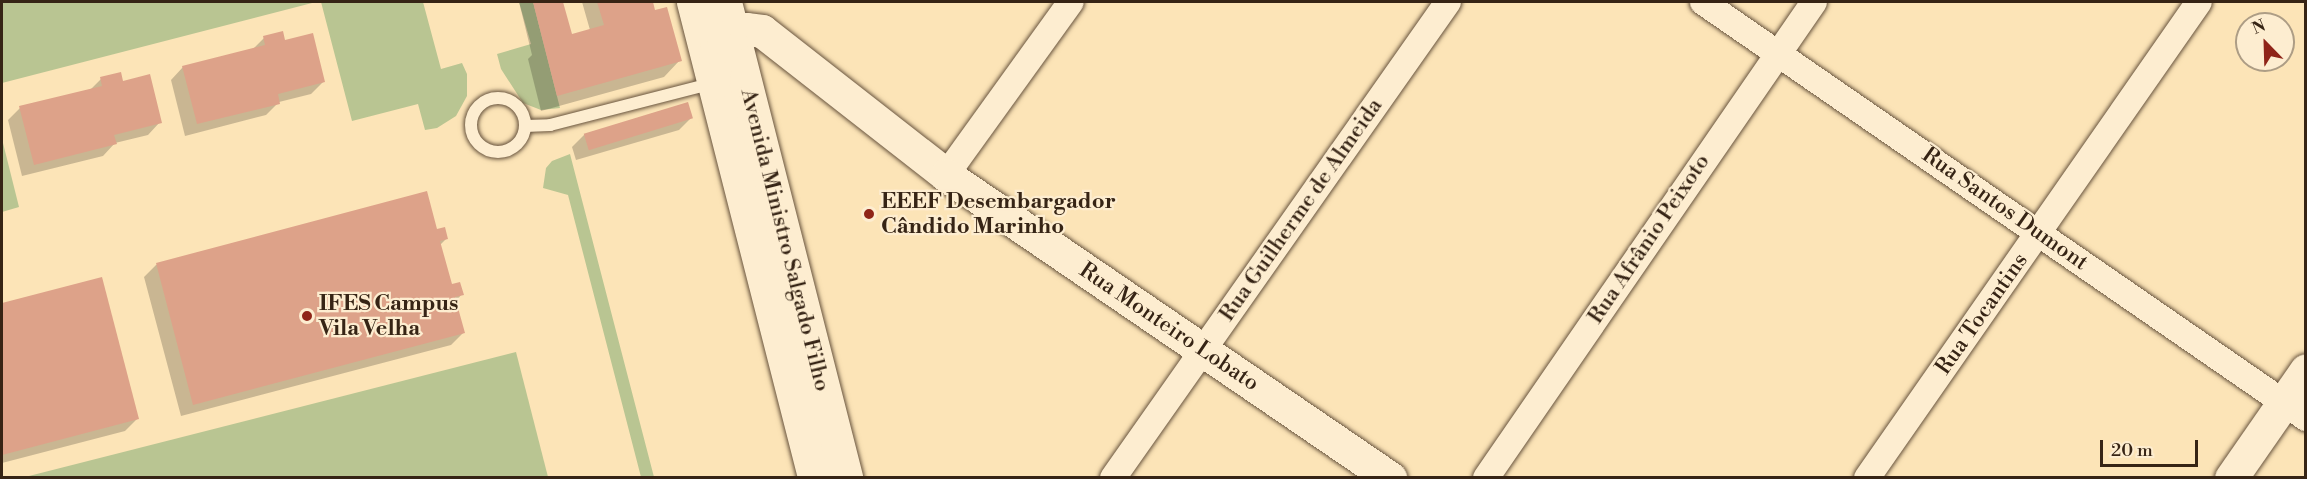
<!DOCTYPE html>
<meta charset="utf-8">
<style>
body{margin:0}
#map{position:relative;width:2307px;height:479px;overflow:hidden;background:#fce4b7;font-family:"Libre Bodoni",serif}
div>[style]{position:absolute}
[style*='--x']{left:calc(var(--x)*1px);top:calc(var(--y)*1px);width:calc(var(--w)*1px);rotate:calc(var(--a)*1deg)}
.green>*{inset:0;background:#b9c592}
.shadow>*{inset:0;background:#0003}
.building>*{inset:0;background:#dda289;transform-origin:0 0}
.roads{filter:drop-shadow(0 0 2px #68543e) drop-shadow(0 0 2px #68543e)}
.lane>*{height:12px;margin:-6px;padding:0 6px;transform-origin:6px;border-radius:6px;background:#fdedd0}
.lane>.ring{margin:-6px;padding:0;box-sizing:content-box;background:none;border:12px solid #fdedd0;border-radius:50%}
.street>*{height:26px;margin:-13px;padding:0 13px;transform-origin:13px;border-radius:13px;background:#fdedd0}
.secondary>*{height:33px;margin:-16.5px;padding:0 16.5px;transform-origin:16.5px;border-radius:16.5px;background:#fdedd0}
.dots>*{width:16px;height:16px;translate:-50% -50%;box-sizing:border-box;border:3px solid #fdedd0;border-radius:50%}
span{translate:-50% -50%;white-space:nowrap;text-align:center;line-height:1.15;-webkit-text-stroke:4.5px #fdedd0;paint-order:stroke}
.poi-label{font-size:22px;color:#362415;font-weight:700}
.left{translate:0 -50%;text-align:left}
.street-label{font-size:22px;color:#362415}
.frame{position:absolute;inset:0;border:3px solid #362415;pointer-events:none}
.north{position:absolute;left:2235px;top:12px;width:60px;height:60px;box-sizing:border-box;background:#fdedd0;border:2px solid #ad9d85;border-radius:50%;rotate:337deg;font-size:16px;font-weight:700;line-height:24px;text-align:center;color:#362415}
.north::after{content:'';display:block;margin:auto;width:21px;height:27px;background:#8f2418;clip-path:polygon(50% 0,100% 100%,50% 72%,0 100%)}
.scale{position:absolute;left:2100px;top:440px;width:98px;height:27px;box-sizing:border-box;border:3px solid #362415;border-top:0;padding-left:8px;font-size:18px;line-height:21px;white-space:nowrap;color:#362415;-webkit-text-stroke:4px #fdedd0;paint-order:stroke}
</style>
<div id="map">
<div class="green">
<div style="clip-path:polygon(2px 2px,316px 2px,2px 83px)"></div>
<div style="clip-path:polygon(321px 2px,423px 2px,441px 69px,462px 63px,467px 74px,467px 96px,456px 116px,437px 128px,425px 130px,418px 104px,352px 121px)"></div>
<div style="clip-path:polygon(519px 2px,533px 2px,560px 108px,541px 110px,523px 103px,501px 69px,497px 54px,531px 44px)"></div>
<div style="clip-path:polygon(2px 139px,19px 207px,2px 212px)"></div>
<div style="clip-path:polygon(570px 154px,654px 477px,641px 477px,568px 195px,543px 188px,546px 168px,552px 161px)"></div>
<div style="clip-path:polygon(516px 352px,548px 477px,25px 477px)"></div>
</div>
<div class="shadow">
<div style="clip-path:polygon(519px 2px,562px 2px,571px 35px,590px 30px,582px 2px,651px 2px,654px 9px,650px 13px,680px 60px,664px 77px,541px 111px,528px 59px,532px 55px)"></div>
<div style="clip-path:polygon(264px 38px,284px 42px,323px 82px,311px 94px,279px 102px,266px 115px,185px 136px,171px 80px,183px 67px,252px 50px)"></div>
<div style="clip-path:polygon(101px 79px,121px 83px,160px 122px,148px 135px,115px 143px,103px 156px,22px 176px,8px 120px,20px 108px,89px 91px)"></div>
<div style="clip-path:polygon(687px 104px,691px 118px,679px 130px,576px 160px,572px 147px,584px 135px)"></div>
<div style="clip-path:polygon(426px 193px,436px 231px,446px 239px,440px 245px,451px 286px,462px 294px,455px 302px,463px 333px,451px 345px,181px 416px,144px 277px,156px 265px)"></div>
<div style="clip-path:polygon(101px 279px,137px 419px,125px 431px,2px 463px,2px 305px)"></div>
</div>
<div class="building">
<div style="clip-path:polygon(533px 2px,563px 2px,572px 34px,604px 25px,597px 2px,653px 2px,655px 10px,667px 7px,682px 61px,557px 96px)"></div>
<div style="clip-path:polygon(283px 31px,285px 40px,313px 33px,325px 82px,278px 94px,280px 104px,197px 124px,182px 66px,265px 45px,263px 36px)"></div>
<div style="clip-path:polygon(121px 72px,123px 81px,150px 74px,162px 123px,114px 135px,117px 144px,34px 165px,19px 106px,102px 86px,100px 77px)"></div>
<div style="left:688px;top:102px;width:17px;height:109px;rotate:73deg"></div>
<div style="clip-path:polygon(427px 191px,437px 229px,445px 227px,448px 239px,440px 241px,452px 284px,460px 282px,464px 295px,455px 297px,465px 333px,193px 405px,156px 263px)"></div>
<div style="clip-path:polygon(102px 277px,139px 419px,2px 455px,2px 303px)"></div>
</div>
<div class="roads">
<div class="lane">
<div class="ring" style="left:471px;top:98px;width:42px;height:42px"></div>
<div style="--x:525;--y:126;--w:25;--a:-2"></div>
<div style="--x:550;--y:125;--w:168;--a:-14.4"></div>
</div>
<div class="street">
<div style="--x:1703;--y:2;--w:733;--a:34.6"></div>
<div style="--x:946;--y:175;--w:213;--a:-54.2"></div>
<div style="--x:1113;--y:478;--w:582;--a:-54.86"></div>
<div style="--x:1486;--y:478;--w:578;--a:-55.43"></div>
<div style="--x:1867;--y:478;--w:580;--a:-55.11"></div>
</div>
<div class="secondary">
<div style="--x:693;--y:2;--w:491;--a:75.7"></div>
<div style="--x:725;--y:2;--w:491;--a:75.7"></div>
<div style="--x:713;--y:83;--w:35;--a:-85"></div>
<div style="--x:716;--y:48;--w:12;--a:-55"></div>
<div style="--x:723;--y:38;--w:25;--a:-21"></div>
<div style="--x:746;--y:29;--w:16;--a:7"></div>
<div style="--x:762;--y:31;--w:234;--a:38"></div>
<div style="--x:946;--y:175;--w:538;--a:34.31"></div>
<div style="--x:2231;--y:478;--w:131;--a:-55.2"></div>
</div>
</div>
<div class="dots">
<div style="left:869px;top:214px;background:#8f2418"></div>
<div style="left:307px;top:316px;background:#8f2418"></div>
</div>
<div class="poi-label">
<span class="left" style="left:881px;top:214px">EEEF Desembargador<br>Cândido Marinho</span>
<span class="left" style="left:319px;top:316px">IFES Campus<br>Vila Velha</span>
</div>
<div class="street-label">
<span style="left:2005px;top:209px;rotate:35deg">Rua Santos Dumont</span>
<span style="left:1301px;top:210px;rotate:-55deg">Rua Guilherme de Almeida</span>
<span style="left:1649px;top:239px;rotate:-56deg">Rua Afrânio Peixoto</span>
<span style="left:785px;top:240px;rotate:76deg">Avenida Ministro Salgado Filho</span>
<span style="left:1982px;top:314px;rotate:-55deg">Rua Tocantins</span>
<span style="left:1169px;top:327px;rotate:34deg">Rua Monteiro Lobato</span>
</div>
<div class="frame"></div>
<div class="north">N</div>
<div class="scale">20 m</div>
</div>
